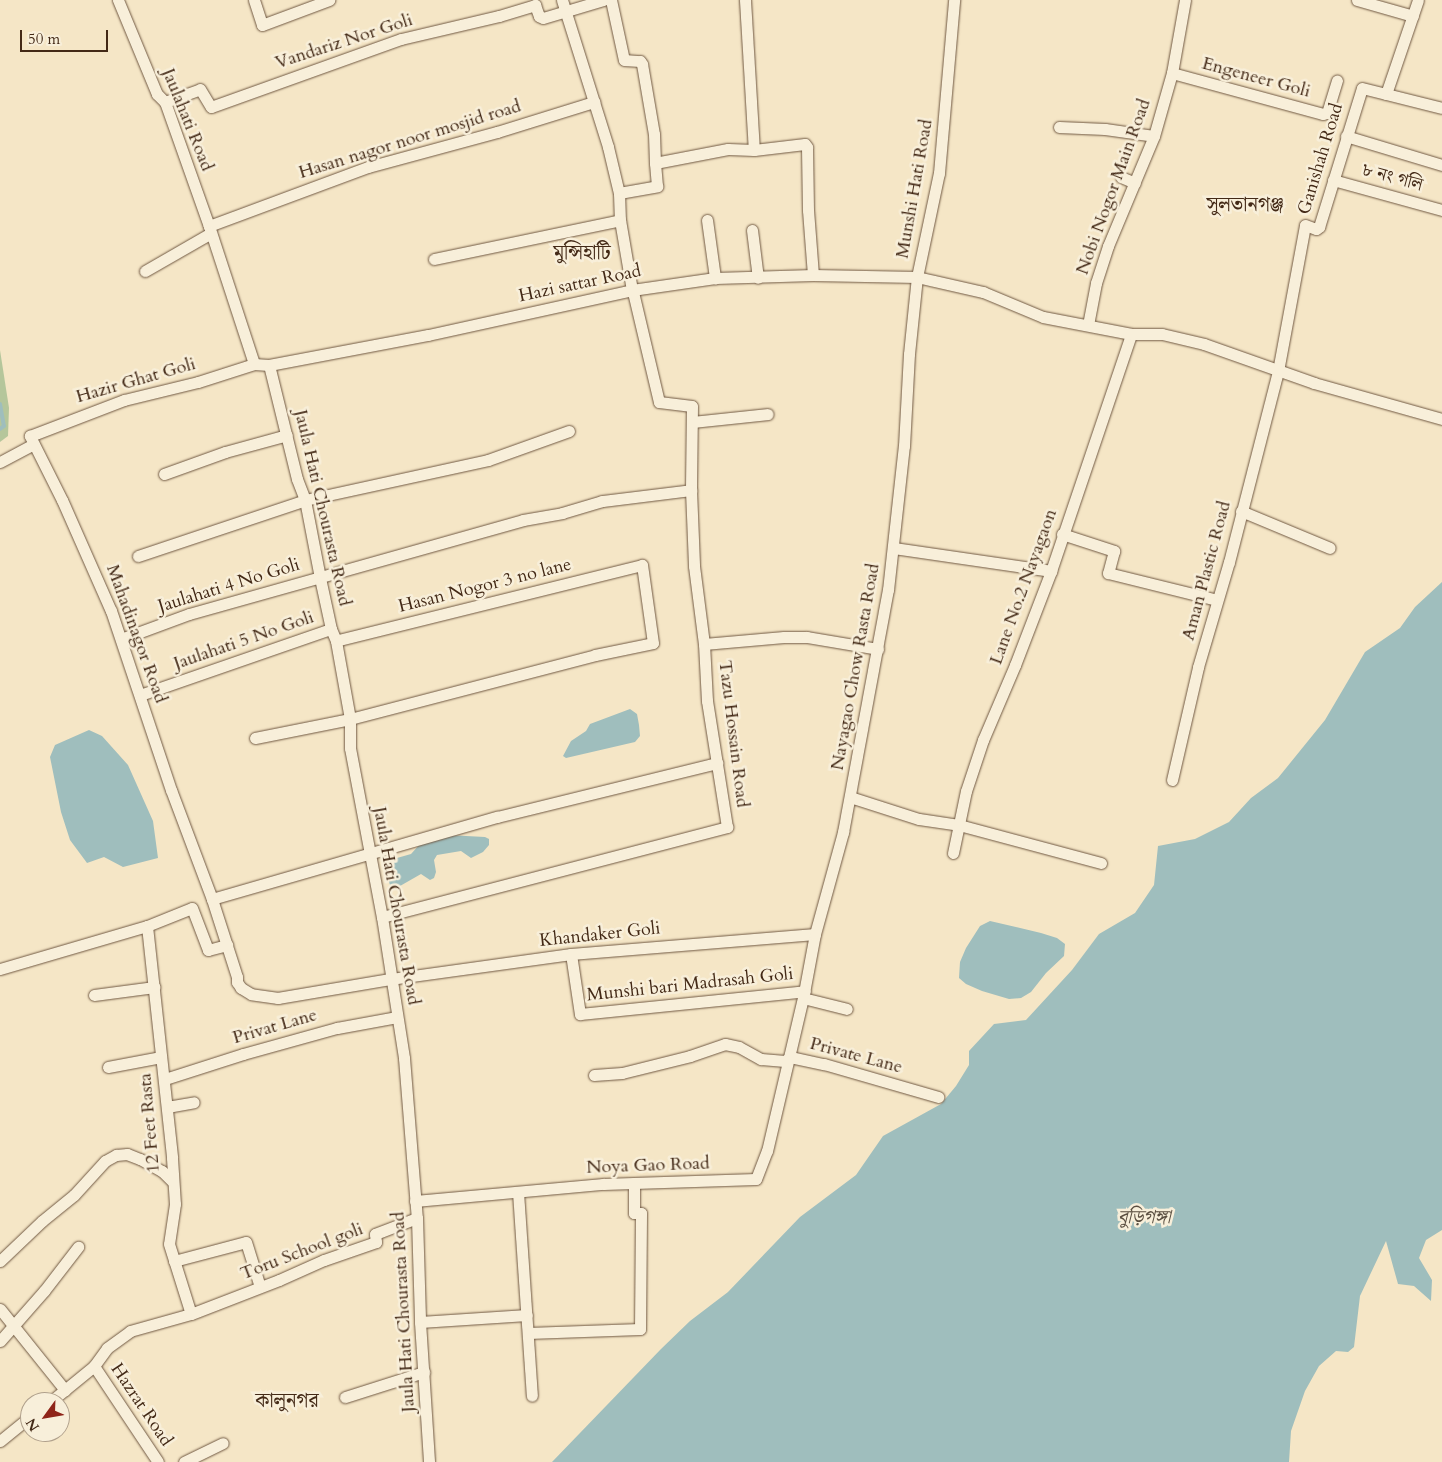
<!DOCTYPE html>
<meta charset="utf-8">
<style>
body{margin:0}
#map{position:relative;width:1442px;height:1462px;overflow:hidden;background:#f5e6c6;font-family:Cardo,"Noto Serif Bengali",serif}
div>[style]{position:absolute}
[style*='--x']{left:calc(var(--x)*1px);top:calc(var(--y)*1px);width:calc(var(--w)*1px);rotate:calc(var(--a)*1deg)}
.green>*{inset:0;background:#b5c69b}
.water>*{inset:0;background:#9fbebd}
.stream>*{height:4px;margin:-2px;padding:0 2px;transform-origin:2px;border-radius:2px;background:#9fbebd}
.roads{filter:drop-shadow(0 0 1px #705842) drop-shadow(0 0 1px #705842)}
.minor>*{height:11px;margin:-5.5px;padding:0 5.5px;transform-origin:5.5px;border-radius:5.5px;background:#f8efda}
span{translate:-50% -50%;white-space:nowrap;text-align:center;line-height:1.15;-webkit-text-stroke:5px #f8efda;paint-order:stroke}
.street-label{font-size:18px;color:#432916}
.water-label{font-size:19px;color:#5a4e40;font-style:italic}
.quarter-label{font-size:20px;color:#432916}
.north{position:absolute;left:20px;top:1392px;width:50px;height:50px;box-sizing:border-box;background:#f8efda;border:1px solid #b0a08c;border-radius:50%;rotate:238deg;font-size:14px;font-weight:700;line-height:20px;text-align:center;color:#432916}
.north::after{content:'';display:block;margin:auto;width:18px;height:22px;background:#8f2418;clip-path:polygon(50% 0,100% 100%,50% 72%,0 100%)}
.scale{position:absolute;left:20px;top:30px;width:88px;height:22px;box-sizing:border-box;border:2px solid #432916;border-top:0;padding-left:6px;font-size:15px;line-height:18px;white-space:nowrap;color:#432916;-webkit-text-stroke:4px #f8efda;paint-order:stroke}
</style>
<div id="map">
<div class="green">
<div style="clip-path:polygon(0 350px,9px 408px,8px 436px,0 442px)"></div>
</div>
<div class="water">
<div style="clip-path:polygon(1442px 582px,1442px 1230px,1426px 1240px,1419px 1258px,1432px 1280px,1431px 1301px,1414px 1286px,1398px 1284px,1386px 1241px,1360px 1296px,1354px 1347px,1348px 1352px,1336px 1351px,1319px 1366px,1305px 1391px,1291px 1431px,1289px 1462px,552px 1462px,661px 1349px,690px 1321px,728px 1292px,800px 1217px,856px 1175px,883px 1136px,941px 1104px,956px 1086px,969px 1065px,969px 1051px,994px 1024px,1026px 1020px,1072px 970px,1099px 934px,1135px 913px,1154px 885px,1158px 846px,1195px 839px,1229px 822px,1251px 798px,1278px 778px,1325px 720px,1365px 652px,1400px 628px,1415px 607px)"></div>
<div style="clip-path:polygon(630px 709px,637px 714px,639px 725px,640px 736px,635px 742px,566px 758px,563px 756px,571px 741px,586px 731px,590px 724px)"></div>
<div style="clip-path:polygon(89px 730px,102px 736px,128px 765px,153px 821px,158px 858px,123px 867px,104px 857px,87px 863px,70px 840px,61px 812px,50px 757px,55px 745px)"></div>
<div style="clip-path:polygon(447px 835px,485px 837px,489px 839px,489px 845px,483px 852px,471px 858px,461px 851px,437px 855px,434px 860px,436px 872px,434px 878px,430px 880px,421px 874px,400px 886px,390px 885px,388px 879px,390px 870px,397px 858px,411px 854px,421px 843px)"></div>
<div style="clip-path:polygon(990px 921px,1041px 933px,1057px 938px,1065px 944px,1064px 956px,1046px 973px,1031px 992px,1021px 998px,1009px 999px,982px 991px,966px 984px,959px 978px,960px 962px,966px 948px,980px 926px)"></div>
</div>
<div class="stream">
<div style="--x:0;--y:404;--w:22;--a:80"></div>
<div style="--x:4;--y:426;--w:5;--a:143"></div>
</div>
<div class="roads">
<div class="minor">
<div style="--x:118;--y:0;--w:102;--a:67.5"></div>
<div style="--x:157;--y:94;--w:11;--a:45"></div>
<div style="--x:165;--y:102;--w:132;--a:70.5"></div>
<div style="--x:209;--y:226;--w:145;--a:71.9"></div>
<div style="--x:254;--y:0;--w:26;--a:72"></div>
<div style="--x:262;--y:25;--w:72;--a:-20.5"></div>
<div style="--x:562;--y:0;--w:154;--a:72.6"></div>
<div style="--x:608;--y:147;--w:47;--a:76.6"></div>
<div style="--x:619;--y:193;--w:27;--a:88"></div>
<div style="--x:620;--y:220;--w:71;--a:80.3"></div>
<div style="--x:611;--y:0;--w:61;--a:77.8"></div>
<div style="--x:624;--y:60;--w:16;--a:4"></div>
<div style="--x:640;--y:61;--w:4;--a:56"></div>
<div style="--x:642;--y:64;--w:71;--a:80.3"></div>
<div style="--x:654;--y:134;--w:29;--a:88"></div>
<div style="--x:745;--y:0;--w:150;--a:86.6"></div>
<div style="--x:1357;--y:0;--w:58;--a:15.9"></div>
<div style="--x:1172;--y:73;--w:156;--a:15.2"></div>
<div style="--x:1323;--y:114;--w:4;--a:-14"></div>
<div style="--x:1327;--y:113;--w:34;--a:-73"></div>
<div style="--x:1386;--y:94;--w:99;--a:-71.2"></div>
<div style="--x:165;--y:102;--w:37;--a:-20"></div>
<div style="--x:200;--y:89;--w:21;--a:59"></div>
<div style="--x:211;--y:107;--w:202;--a:-19.7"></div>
<div style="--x:401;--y:39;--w:101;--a:-13.2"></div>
<div style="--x:499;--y:16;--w:38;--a:-17"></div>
<div style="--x:535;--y:5;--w:12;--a:70"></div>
<div style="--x:539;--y:16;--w:4;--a:27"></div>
<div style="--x:543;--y:18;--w:63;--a:-16.7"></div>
<div style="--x:1059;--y:127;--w:46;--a:2.5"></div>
<div style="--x:1105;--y:129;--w:49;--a:8.1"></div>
<div style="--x:1346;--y:136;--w:100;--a:16.8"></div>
<div style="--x:1121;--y:177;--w:15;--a:23"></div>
<div style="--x:1333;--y:180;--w:113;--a:15.4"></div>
<div style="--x:619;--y:193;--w:39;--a:-10"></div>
<div style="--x:657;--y:186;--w:23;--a:-95"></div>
<div style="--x:655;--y:163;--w:74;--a:-10.9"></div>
<div style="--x:728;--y:149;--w:26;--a:2"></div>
<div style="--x:754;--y:150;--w:51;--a:-6.7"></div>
<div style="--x:805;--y:144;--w:4;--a:56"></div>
<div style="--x:807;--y:147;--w:63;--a:89.1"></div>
<div style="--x:808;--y:210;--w:65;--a:85.6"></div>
<div style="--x:707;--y:220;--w:59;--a:82.1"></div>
<div style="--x:209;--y:226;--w:170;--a:-20.4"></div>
<div style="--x:368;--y:167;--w:134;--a:-15.2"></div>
<div style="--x:497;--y:132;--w:102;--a:-17.2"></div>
<div style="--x:752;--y:230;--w:48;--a:82.9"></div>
<div style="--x:434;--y:259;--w:190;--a:-11.8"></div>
<div style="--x:145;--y:271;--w:76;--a:-29.9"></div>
<div style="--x:633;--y:292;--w:113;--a:76.7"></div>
<div style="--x:659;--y:402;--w:33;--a:7"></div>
<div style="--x:692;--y:406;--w:84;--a:90.7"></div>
<div style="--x:691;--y:490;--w:76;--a:87.7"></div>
<div style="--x:694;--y:566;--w:79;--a:82.7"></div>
<div style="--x:1088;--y:325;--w:43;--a:-79.2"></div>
<div style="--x:1096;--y:283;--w:39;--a:-72"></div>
<div style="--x:1108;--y:246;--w:119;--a:-67.3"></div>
<div style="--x:1154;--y:136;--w:66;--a:-74.1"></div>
<div style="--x:1172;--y:73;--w:74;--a:-79.9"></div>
<div style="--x:269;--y:365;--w:117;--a:76.2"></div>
<div style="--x:297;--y:479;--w:22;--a:69"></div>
<div style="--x:305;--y:500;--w:79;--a:79.1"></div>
<div style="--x:320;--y:578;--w:52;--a:77.8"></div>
<div style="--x:331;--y:629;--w:13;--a:67"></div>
<div style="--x:336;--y:641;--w:79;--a:79.8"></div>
<div style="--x:350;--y:719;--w:29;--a:90"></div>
<div style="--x:350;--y:748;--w:172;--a:79.3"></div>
<div style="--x:382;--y:917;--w:143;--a:81.1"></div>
<div style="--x:404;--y:1058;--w:161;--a:85.4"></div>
<div style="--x:417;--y:1218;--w:104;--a:88.3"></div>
<div style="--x:420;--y:1322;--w:140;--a:86.3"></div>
<div style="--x:693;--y:422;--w:75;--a:-6.1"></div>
<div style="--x:0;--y:462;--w:38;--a:-28"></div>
<div style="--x:164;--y:474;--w:65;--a:-19.8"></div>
<div style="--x:225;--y:452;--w:64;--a:-15.3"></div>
<div style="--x:1241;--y:511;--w:96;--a:22.6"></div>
<div style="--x:1062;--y:534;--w:55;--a:18.1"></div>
<div style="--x:1114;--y:551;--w:23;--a:105"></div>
<div style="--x:1108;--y:573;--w:112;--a:13.9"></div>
<div style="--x:894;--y:548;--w:159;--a:8.3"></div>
<div style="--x:138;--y:556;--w:176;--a:-18.5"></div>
<div style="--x:305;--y:500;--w:187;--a:-12.3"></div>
<div style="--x:488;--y:460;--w:86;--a:-19.7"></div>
<div style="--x:121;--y:639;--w:72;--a:-20.2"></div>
<div style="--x:189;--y:614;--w:347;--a:-15.7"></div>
<div style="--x:523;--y:520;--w:40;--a:-10"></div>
<div style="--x:562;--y:513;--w:42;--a:-16.7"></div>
<div style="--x:602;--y:501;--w:90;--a:-7"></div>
<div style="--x:140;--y:695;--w:202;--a:-19.1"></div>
<div style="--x:255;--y:738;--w:97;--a:-11.3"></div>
<div style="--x:350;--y:719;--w:253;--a:-14.6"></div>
<div style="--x:595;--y:655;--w:59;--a:-11.7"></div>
<div style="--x:653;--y:643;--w:79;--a:-98"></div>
<div style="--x:642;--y:565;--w:315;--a:166.1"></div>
<div style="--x:1172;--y:780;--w:116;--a:-77"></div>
<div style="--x:1198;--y:667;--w:109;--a:-73.6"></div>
<div style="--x:1229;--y:562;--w:197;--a:-75.6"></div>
<div style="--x:1278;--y:371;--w:148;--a:-79.5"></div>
<div style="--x:1305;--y:225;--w:12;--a:20"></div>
<div style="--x:1316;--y:229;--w:4;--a:-34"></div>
<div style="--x:1319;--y:227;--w:145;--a:-72.8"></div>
<div style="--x:1362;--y:88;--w:82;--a:14"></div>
<div style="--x:850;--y:797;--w:72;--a:17.7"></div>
<div style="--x:919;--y:819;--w:40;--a:8.5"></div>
<div style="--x:959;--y:825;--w:147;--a:15"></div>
<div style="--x:953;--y:853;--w:63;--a:-78.2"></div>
<div style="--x:966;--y:791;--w:54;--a:-71.6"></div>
<div style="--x:983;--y:740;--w:82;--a:-66.9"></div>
<div style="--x:1015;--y:665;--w:101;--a:-69"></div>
<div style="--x:1051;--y:571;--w:250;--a:-71.3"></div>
<div style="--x:212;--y:899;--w:297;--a:-16.1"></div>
<div style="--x:497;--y:817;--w:227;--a:-13.8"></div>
<div style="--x:382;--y:917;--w:357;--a:-14.6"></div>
<div style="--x:727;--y:827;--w:128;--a:-99"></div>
<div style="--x:707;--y:701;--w:57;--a:-93"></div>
<div style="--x:704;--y:644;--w:80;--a:-5"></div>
<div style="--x:784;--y:637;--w:23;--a:0"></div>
<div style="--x:807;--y:637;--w:72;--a:9.6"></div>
<div style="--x:147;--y:926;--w:233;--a:83.8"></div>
<div style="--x:172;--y:1158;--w:46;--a:86.3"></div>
<div style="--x:175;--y:1204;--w:40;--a:98.5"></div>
<div style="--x:169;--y:1244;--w:73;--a:72.6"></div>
<div style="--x:815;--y:934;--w:245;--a:175.3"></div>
<div style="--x:571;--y:954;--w:183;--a:172.1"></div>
<div style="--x:390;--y:979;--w:114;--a:170.4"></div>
<div style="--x:278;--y:998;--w:27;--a:-172"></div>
<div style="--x:251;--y:994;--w:12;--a:-149"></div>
<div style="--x:241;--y:988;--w:7;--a:-124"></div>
<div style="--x:237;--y:982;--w:5;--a:-90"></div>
<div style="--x:237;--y:977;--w:82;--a:-107.8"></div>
<div style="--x:212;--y:899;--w:116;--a:-110.6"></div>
<div style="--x:171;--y:790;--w:189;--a:-108.5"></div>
<div style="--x:111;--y:611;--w:121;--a:-113.8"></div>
<div style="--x:62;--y:500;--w:72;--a:-116.6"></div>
<div style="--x:30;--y:436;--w:101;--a:-21"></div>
<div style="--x:124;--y:400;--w:76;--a:-13.7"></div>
<div style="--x:198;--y:382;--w:59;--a:-17.8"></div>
<div style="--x:254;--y:364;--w:15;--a:4"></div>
<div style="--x:269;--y:365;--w:162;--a:-10.7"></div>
<div style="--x:428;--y:335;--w:209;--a:-12.4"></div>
<div style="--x:632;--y:290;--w:84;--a:-8.2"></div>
<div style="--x:715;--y:278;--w:98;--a:-1.8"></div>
<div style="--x:813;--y:275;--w:104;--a:1.1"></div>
<div style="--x:917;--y:277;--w:68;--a:12.8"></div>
<div style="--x:983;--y:292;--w:65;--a:22.6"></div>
<div style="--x:1043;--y:317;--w:90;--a:10.9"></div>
<div style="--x:1131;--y:334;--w:31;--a:0"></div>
<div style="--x:1162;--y:334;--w:43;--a:13.4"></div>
<div style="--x:1204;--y:344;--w:117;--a:19.5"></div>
<div style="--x:1314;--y:383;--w:133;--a:15.7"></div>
<div style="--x:571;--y:954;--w:61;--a:81.5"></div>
<div style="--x:580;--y:1014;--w:226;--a:-5.8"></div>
<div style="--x:0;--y:969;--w:153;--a:-16.3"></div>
<div style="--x:147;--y:926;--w:48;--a:-21.8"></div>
<div style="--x:192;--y:908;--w:45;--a:69.1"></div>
<div style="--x:208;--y:950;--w:20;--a:-15"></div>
<div style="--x:94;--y:995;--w:61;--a:-7.6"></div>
<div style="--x:803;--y:998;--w:45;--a:14"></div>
<div style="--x:108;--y:1067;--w:54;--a:-10.7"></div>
<div style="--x:594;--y:1075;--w:28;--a:-4"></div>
<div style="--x:622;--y:1073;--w:70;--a:-14"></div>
<div style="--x:690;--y:1056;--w:37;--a:-19"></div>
<div style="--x:725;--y:1044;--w:14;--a:12"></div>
<div style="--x:739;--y:1047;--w:25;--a:29"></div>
<div style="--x:761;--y:1059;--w:24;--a:5"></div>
<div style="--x:785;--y:1061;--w:6;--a:-39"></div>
<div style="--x:790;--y:1057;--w:35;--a:12"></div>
<div style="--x:824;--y:1064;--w:119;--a:16.1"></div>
<div style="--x:165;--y:1079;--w:82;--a:-17.8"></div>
<div style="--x:243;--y:1054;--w:98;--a:-15.5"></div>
<div style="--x:337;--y:1028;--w:61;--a:-10.4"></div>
<div style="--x:167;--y:1107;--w:27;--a:-10"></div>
<div style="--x:518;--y:1192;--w:204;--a:86.1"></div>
<div style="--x:415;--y:1201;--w:189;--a:-5.2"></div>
<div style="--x:603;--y:1184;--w:153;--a:-1.9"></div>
<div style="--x:756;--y:1179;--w:30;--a:-69"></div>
<div style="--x:767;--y:1151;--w:157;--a:-76.8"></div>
<div style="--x:803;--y:998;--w:65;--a:-79.4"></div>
<div style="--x:815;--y:934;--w:106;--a:-74.6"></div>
<div style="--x:843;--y:832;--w:246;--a:-79.5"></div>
<div style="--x:888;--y:590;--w:145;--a:-83.7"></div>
<div style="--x:904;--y:446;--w:92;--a:-86.9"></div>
<div style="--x:909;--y:354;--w:77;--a:-84.1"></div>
<div style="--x:917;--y:277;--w:106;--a:-78.1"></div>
<div style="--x:939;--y:173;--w:174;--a:-85"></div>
<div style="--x:0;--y:1261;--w:58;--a:-43.6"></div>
<div style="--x:42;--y:1221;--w:41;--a:-39.1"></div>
<div style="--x:74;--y:1195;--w:46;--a:-47.6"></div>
<div style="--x:105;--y:1161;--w:13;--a:-29"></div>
<div style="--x:116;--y:1155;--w:11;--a:-5"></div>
<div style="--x:127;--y:1154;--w:14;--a:21"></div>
<div style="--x:140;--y:1159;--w:25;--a:29"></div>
<div style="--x:162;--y:1171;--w:14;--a:45"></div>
<div style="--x:174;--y:1261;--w:74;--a:-14.8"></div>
<div style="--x:246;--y:1242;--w:47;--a:72.7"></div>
<div style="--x:0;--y:1309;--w:104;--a:51.3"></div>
<div style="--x:420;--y:1322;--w:107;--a:-3.7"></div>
<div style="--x:528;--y:1333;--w:112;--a:-2"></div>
<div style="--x:640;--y:1329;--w:116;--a:-89.5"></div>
<div style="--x:641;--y:1213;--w:7;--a:180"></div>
<div style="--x:634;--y:1213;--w:30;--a:-90"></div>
<div style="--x:0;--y:1341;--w:67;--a:-48.7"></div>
<div style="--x:44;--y:1291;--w:56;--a:-52.3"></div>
<div style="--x:94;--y:1366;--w:115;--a:56.3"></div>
<div style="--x:345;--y:1397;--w:83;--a:-17.6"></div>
<div style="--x:50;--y:1402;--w:57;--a:-39.3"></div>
<div style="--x:94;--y:1366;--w:22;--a:-54"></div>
<div style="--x:107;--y:1348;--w:29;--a:-36"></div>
<div style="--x:130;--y:1331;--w:63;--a:-15.6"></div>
<div style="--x:191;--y:1314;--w:94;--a:-21.1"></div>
<div style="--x:279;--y:1280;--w:49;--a:-24"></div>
<div style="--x:324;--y:1260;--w:55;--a:-19.1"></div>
<div style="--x:376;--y:1242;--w:8;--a:-97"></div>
<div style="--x:375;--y:1234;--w:45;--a:-20.9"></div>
<div style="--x:0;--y:1441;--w:38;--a:-39"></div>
<div style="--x:184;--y:1462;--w:43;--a:-26"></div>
</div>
</div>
<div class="street-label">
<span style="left:344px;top:42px;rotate:-18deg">Vandariz Nor Goli</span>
<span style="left:1256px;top:78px;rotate:15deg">Engeneer Goli</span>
<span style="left:187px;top:120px;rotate:68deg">Jaulahati Road</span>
<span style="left:410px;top:140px;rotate:-17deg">Hasan nagor noor mosjid road</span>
<span style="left:1321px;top:159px;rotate:-73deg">Ganishah Road</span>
<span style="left:1392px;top:178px;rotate:15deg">৮ নং গলি</span>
<span style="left:1114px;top:187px;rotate:-70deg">Nobi Nogor Main Road</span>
<span style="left:915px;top:189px;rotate:-80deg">Munshi Hati Road</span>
<span style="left:580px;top:284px;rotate:-12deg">Hazi sattar Road</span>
<span style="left:136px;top:381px;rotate:-16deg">Hazir Ghat Goli</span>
<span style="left:322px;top:508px;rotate:77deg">Jaula Hati Chourasta Road</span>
<span style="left:1207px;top:571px;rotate:-75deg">Aman Plastic Road</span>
<span style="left:229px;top:586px;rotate:-17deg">Jaulahati 4 No Goli</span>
<span style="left:485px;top:586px;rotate:-14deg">Hasan Nogor 3 no lane</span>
<span style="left:1024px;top:587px;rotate:-70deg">Lane No.2 Nayagaon</span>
<span style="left:136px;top:634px;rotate:70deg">Mahadinagor Road</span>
<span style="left:244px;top:641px;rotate:-19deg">Jaulahati 5 No Goli</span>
<span style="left:856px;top:667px;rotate:-80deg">Nayagao Chow Rasta Road</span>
<span style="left:733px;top:734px;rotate:83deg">Tazu Hossain Road</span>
<span style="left:396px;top:906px;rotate:80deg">Jaula Hati Chourasta Road</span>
<span style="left:600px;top:935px;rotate:-6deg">Khandaker Goli</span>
<span style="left:690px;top:985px;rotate:-6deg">Munshi bari Madrasah Goli</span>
<span style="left:275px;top:1027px;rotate:-16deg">Privat Lane</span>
<span style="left:856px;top:1056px;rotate:15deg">Private Lane</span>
<span style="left:150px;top:1123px;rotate:-95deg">12 Feet Rasta</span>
<span style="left:648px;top:1166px;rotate:-2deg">Noya Gao Road</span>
<span style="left:302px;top:1252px;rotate:-21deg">Toru School goli</span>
<span style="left:404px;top:1312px;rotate:-93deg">Jaula Hati Chourasta Road</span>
<span style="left:141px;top:1405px;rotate:56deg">Hazrat Road</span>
</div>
<div class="water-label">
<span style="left:1144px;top:1218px">বুড়িগঙ্গা</span>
</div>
<div class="quarter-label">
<span style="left:1245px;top:204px">সুলতানগঞ্জ</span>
<span style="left:582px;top:252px">মুন্সিহাটি</span>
<span style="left:287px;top:1400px">কালুনগর</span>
</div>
<div class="north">N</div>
<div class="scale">50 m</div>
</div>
